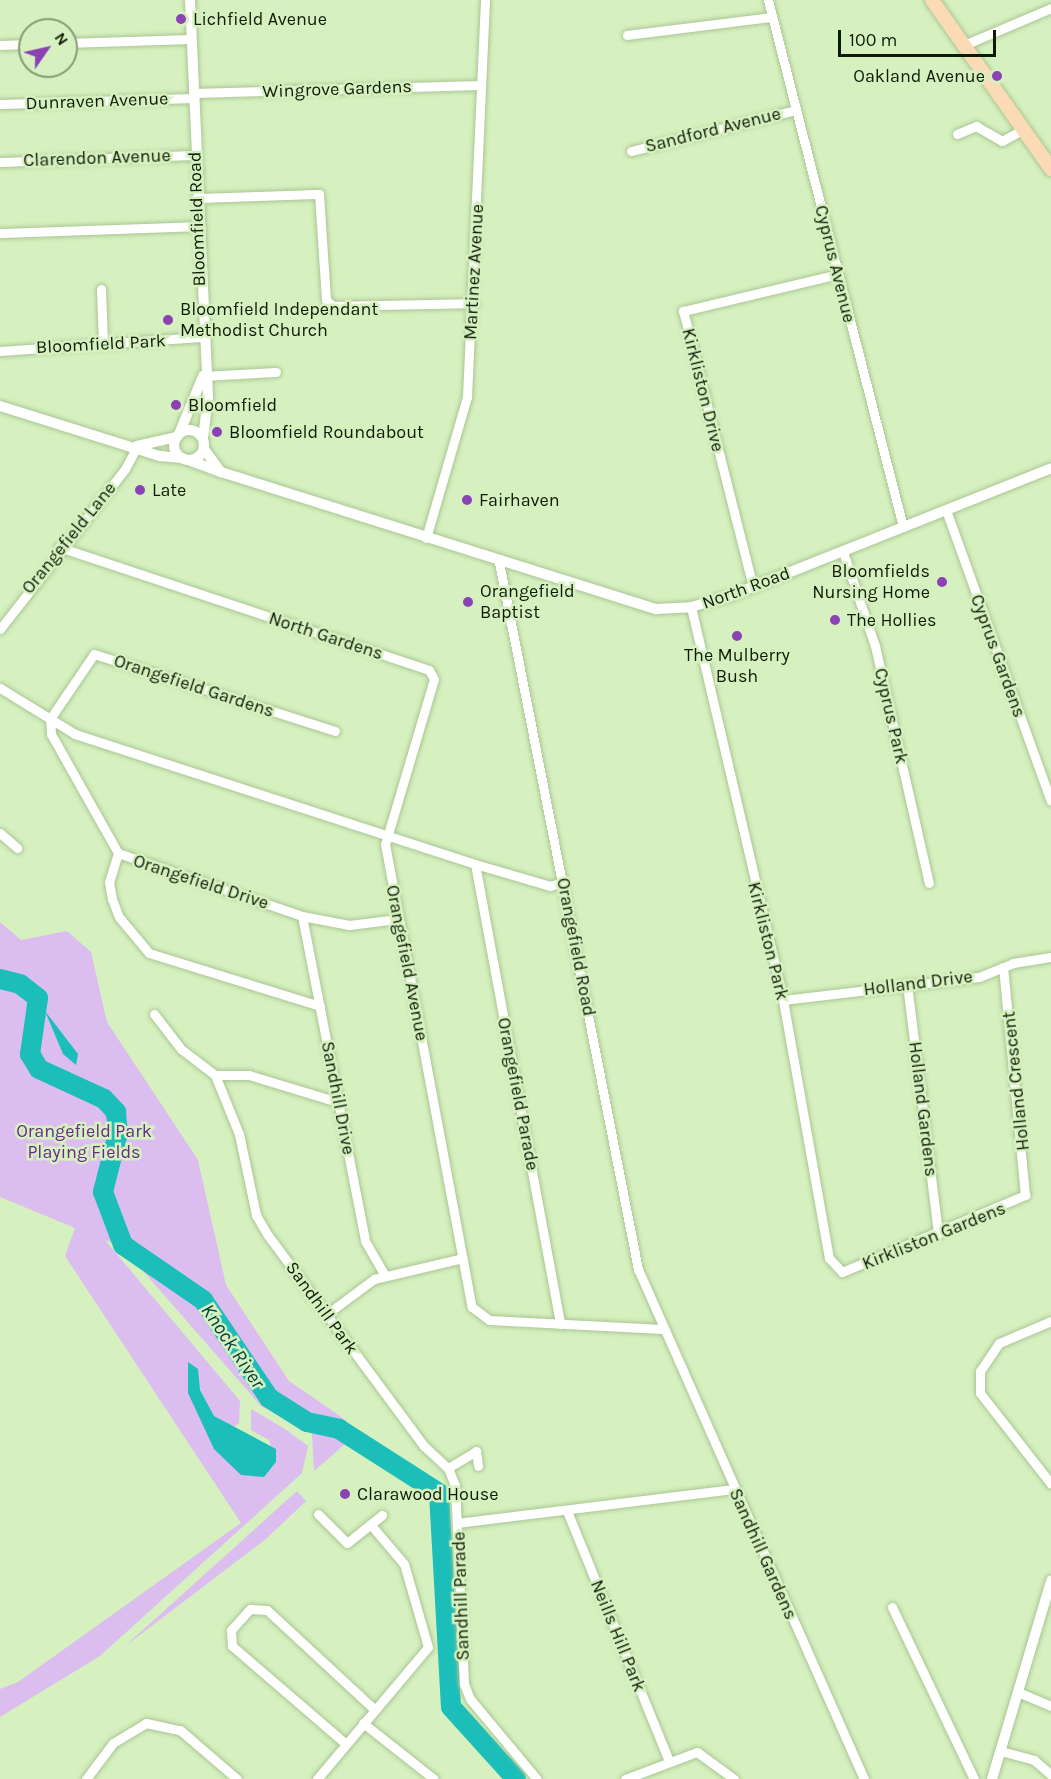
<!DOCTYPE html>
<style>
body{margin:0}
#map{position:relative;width:1051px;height:1779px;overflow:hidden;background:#d6f1bf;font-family:Karla,sans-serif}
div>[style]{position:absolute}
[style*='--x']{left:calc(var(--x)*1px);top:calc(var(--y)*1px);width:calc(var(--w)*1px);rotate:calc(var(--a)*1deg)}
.green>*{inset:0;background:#dbbdf0}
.water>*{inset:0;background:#1cbeb9}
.river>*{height:20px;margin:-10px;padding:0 10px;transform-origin:10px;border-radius:10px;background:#1cbeb9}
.roads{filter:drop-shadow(0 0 2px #abc595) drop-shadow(0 0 2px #abc595)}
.minor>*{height:9px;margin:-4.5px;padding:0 4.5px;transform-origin:4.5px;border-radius:4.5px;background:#fff}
.tertiary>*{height:10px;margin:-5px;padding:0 5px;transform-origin:5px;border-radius:5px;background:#fff}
.tertiary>.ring{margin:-5px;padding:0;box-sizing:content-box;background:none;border:10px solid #fff;border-radius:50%}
.primary>*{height:14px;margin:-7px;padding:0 7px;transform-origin:7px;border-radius:7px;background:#fadbb5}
.dots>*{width:16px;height:16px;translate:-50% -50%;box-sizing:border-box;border:3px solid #d6f1bf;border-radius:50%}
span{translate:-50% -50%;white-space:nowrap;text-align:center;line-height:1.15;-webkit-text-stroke:5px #d6f1bf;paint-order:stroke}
.poi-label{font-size:18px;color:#101a08}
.left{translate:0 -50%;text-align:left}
.right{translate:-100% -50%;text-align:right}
.street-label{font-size:18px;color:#101a08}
.park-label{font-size:18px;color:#652a86}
.water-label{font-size:20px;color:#004341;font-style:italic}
.north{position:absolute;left:18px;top:18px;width:60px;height:60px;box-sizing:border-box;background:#d6f1bf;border:2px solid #879b76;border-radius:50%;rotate:56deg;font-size:16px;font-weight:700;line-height:24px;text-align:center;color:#101a08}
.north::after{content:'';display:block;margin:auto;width:21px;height:27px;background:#8b42b4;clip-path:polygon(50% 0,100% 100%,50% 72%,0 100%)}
.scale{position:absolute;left:838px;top:30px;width:158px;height:27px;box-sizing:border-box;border:3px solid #101a08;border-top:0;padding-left:8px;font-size:18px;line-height:21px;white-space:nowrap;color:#101a08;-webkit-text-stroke:4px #d6f1bf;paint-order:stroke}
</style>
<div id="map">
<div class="green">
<div style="clip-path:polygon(0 922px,21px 940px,67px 931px,91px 952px,107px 1022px,198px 1160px,226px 1285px,289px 1381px,343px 1418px,350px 1432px,313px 1418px,269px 1386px,196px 1286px,167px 1264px,105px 1240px,240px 1401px,239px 1423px,233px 1428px,213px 1415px,200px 1390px,188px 1393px,264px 1477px,276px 1462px,269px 1440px,251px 1430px,251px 1409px,285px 1429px,308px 1446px,302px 1473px,100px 1656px,0 1717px,0 1689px,18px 1682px,241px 1523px,65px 1256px,75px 1228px,0 1197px)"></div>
<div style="clip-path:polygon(136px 1263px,163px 1274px,195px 1298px,272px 1406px,307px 1426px,352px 1438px,314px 1471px,312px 1434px,261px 1406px)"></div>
<div style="clip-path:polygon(297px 1491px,306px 1501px,266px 1539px,124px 1647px)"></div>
</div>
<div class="water">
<div style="clip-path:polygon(45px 1011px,78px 1054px,76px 1065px,63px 1054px)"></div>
<div style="clip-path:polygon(188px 1362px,198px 1369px,200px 1390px,214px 1416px,276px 1449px,276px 1462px,264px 1477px,241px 1475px,214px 1449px,188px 1393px)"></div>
</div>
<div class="river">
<div style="--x:0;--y:979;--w:21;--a:14"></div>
<div style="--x:20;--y:984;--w:23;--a:38"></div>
<div style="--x:38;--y:998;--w:57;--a:98.1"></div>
<div style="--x:30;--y:1054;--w:17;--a:59"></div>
<div style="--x:39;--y:1069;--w:72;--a:24.8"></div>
<div style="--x:104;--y:1099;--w:18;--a:47"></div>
<div style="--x:116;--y:1112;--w:21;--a:85"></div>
<div style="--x:118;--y:1133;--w:61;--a:104.3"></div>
<div style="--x:103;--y:1192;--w:57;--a:69.3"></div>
<div style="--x:123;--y:1245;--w:97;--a:34.5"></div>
<div style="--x:203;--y:1300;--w:118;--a:56"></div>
<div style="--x:269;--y:1398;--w:45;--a:32.3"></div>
<div style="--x:307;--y:1422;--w:33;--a:12"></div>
<div style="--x:339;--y:1429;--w:119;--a:32.6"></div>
<div style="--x:439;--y:1493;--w:214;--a:86.8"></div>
<div style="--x:451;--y:1707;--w:97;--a:47.9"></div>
</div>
<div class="roads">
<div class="minor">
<div style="--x:768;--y:0;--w:544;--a:75.63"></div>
<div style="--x:627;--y:35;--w:146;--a:-7.1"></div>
<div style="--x:66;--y:43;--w:125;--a:-1.8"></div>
<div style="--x:0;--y:45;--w:30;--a:-2"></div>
<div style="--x:964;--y:45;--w:95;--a:-23"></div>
<div style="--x:193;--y:93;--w:288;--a:-1.6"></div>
<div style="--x:0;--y:104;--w:193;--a:-1.8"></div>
<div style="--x:957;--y:134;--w:21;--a:-23"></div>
<div style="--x:976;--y:126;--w:30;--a:30"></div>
<div style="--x:1002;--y:141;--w:25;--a:-29"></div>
<div style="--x:631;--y:151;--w:170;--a:-14"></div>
<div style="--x:0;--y:162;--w:195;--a:-2.1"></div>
<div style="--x:196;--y:198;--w:123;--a:-1.9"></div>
<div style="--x:319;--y:194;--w:106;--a:86.2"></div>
<div style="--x:326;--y:300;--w:9;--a:41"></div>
<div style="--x:333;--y:306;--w:141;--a:-1.2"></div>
<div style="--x:0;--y:233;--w:197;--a:-2"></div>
<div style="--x:101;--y:289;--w:54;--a:87.9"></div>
<div style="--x:0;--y:351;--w:201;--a:-4"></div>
<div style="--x:203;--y:376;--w:73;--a:-3.1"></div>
<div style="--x:946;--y:510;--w:309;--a:70.2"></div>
<div style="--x:426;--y:538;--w:147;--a:-73.8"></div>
<div style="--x:467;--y:397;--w:397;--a:-87.4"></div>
<div style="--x:59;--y:547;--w:390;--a:18.4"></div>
<div style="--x:429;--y:670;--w:10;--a:61"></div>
<div style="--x:434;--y:679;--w:172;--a:106.5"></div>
<div style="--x:385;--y:844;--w:471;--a:79.4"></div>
<div style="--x:472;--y:1307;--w:21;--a:37"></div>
<div style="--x:489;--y:1320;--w:173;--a:3"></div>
<div style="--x:843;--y:552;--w:99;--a:71.2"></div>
<div style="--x:875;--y:646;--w:243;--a:77.2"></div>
<div style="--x:499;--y:562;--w:721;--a:78.88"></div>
<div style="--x:638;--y:1269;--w:558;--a:66.1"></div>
<div style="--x:753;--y:587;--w:285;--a:-104.2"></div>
<div style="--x:683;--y:311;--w:159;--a:-13.4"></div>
<div style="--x:691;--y:607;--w:404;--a:76.8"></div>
<div style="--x:783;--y:1000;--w:262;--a:79.9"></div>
<div style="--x:829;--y:1258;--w:19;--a:47"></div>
<div style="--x:842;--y:1272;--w:199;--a:-22.8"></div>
<div style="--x:1025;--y:1195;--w:229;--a:-95.5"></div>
<div style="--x:0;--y:629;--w:203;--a:-52"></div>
<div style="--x:125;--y:469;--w:26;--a:-62"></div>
<div style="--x:0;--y:688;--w:88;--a:31.5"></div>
<div style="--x:75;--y:734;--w:421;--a:18"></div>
<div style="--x:475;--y:864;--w:78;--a:16.3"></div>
<div style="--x:550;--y:886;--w:14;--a:-17"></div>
<div style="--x:335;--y:731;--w:253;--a:-162.3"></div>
<div style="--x:94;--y:654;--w:78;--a:124.1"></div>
<div style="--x:50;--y:719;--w:15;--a:86"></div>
<div style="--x:51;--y:734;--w:137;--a:60.6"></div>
<div style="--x:118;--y:853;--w:194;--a:18.9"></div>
<div style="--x:302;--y:916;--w:48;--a:10.8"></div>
<div style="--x:349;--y:925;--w:49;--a:-7"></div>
<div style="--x:0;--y:833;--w:23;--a:41"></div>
<div style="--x:118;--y:853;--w:30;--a:107"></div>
<div style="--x:109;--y:882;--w:17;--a:80"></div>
<div style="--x:112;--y:899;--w:19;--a:69"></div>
<div style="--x:119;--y:917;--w:47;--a:50.2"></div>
<div style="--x:149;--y:953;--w:179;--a:17.2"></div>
<div style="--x:475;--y:864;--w:468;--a:79.5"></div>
<div style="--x:302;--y:916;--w:331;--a:79"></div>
<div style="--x:365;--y:1241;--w:39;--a:60"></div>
<div style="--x:907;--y:984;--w:252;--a:82.9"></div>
<div style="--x:783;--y:1000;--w:197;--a:-6.7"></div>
<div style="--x:979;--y:977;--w:37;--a:-22"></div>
<div style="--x:1013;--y:963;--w:38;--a:-9"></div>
<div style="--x:154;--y:1014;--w:44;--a:52.4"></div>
<div style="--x:181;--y:1049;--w:43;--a:37.4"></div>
<div style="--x:215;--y:1075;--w:64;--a:67.9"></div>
<div style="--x:239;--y:1134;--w:83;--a:78.1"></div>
<div style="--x:256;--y:1215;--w:22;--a:60"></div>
<div style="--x:267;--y:1234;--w:264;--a:53.5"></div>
<div style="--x:424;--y:1446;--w:33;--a:43"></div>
<div style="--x:448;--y:1468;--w:18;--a:68"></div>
<div style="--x:455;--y:1485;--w:199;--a:87.4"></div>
<div style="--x:464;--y:1684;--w:16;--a:68"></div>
<div style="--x:470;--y:1699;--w:104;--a:50.1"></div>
<div style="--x:215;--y:1075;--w:34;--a:0"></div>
<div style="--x:249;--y:1075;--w:93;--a:16.9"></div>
<div style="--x:327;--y:1314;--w:59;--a:-36.7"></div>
<div style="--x:374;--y:1279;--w:91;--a:-13.3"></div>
<div style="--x:1051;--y:1321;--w:56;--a:157.1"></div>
<div style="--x:999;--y:1343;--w:34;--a:124"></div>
<div style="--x:980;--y:1371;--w:22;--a:90"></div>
<div style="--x:980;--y:1393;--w:115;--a:52"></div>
<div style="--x:448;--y:1468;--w:33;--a:-31"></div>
<div style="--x:476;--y:1451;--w:15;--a:82"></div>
<div style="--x:567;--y:1511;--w:270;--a:67.8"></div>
<div style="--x:318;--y:1514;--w:41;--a:45"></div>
<div style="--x:347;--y:1543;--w:45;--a:-38.7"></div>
<div style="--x:457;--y:1523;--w:280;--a:-7"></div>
<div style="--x:892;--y:1607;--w:191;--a:64.5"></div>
<div style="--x:1018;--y:1692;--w:36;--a:23"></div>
<div style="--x:363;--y:1723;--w:90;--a:38.3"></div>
<div style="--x:346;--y:1744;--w:150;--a:-139.3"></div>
<div style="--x:232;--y:1646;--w:16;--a:-94"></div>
<div style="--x:231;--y:1630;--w:28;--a:-48"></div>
<div style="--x:250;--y:1609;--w:17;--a:3"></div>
<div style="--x:267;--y:1610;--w:147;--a:42.8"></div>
<div style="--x:1001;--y:1751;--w:34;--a:15"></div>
<div style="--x:1034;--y:1760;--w:23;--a:41"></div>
<div style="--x:86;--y:1779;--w:45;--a:-53.1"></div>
<div style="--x:113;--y:1743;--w:39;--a:-31"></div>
<div style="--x:146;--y:1723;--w:35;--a:12"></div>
<div style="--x:180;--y:1730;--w:75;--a:40.7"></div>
<div style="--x:317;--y:1779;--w:172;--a:-49.9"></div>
<div style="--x:428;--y:1647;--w:86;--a:-106.1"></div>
<div style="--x:404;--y:1564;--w:51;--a:-130.2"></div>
<div style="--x:625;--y:1779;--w:77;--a:-20.6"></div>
<div style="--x:697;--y:1752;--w:46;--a:36.1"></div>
</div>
<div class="tertiary">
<div style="--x:190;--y:0;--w:398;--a:87.4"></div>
<div style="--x:208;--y:398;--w:40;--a:97.1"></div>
<div style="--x:0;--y:406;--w:168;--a:17.4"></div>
<div style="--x:160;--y:456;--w:22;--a:5"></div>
<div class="ring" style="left:174px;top:430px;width:20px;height:20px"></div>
<div style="--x:179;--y:434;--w:63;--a:-67.5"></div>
<div style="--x:137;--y:446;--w:41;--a:-12.7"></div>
<div style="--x:204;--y:449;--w:29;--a:54"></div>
<div style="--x:221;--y:472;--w:456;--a:17.5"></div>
<div style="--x:656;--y:609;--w:35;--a:-3"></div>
<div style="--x:691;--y:607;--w:41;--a:-15.8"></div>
<div style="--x:730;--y:596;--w:346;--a:-21.7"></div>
<div style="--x:188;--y:460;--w:35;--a:20"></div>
<div style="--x:992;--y:1779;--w:207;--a:-73.4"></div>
</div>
<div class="primary">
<div style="--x:932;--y:0;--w:207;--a:54.8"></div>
</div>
</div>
<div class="dots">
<div style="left:181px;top:19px;background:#8b42b4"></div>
<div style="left:997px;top:76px;background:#8b42b4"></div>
<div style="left:168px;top:320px;background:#8b42b4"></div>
<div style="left:176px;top:405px;background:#8b42b4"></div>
<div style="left:217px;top:432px;background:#8b42b4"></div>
<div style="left:140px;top:490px;background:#8b42b4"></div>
<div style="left:467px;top:500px;background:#8b42b4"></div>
<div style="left:942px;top:582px;background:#8b42b4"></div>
<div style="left:468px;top:602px;background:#8b42b4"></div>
<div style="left:835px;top:620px;background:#8b42b4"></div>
<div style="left:737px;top:636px;background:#8b42b4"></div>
<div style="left:345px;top:1494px;background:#8b42b4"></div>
</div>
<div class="poi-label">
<span class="left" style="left:193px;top:19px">Lichfield Avenue</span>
<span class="right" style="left:985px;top:76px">Oakland Avenue</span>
<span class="left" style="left:180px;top:320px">Bloomfield Independant<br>Methodist Church</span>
<span class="left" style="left:188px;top:405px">Bloomfield</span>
<span class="left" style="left:229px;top:432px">Bloomfield Roundabout</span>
<span class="left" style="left:152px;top:490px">Late</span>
<span class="left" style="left:479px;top:500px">Fairhaven</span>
<span class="right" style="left:930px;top:582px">Bloomfields<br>Nursing Home</span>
<span class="left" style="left:480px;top:602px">Orangefield<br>Baptist</span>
<span class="left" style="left:847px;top:620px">The Hollies</span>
<span style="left:737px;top:666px">The Mulberry<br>Bush</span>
<span class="left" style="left:357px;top:1494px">Clarawood House</span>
</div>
<div class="street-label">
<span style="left:337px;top:89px;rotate:-2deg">Wingrove Gardens</span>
<span style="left:97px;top:101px;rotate:-2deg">Dunraven Avenue</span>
<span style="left:713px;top:130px;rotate:-14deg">Sandford Avenue</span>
<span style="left:97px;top:158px;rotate:-2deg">Clarendon Avenue</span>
<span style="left:197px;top:219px;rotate:-92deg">Bloomfield Road</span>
<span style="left:835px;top:264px;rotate:76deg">Cyprus Avenue</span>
<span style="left:474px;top:272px;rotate:-87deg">Martinez Avenue</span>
<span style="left:101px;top:344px;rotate:-3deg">Bloomfield Park</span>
<span style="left:703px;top:390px;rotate:76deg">Kirkliston Drive</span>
<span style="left:69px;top:538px;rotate:-51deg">Orangefield Lane</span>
<span style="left:746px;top:588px;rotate:-20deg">North Road</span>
<span style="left:326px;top:636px;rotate:18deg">North Gardens</span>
<span style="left:998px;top:656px;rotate:70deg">Cyprus Gardens</span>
<span style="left:194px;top:686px;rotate:18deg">Orangefield Gardens</span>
<span style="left:891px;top:716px;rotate:77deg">Cyprus Park</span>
<span style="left:201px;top:882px;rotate:18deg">Orangefield Drive</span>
<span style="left:768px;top:941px;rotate:76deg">Kirkliston Park</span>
<span style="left:576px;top:947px;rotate:79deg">Orangefield Road</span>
<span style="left:407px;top:963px;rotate:79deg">Orangefield Avenue</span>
<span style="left:918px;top:983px;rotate:-7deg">Holland Drive</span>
<span style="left:1016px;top:1081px;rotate:-96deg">Holland Crescent</span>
<span style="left:518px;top:1094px;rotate:79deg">Orangefield Parade</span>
<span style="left:338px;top:1098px;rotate:79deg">Sandhill Drive</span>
<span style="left:923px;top:1109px;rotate:83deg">Holland Gardens</span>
<span style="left:934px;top:1236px;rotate:-22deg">Kirkliston Gardens</span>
<span style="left:322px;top:1308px;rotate:54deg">Sandhill Park</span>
<span style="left:763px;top:1554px;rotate:66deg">Sandhill Gardens</span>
<span style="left:461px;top:1596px;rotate:-92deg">Sandhill Parade</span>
<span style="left:618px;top:1636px;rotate:68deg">Neills Hill Park</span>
</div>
<div class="park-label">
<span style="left:84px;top:1142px">Orangefield Park<br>Playing Fields</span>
</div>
<div class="water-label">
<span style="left:233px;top:1346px;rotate:56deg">Knock River</span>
</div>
<div class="north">N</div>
<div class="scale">100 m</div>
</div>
